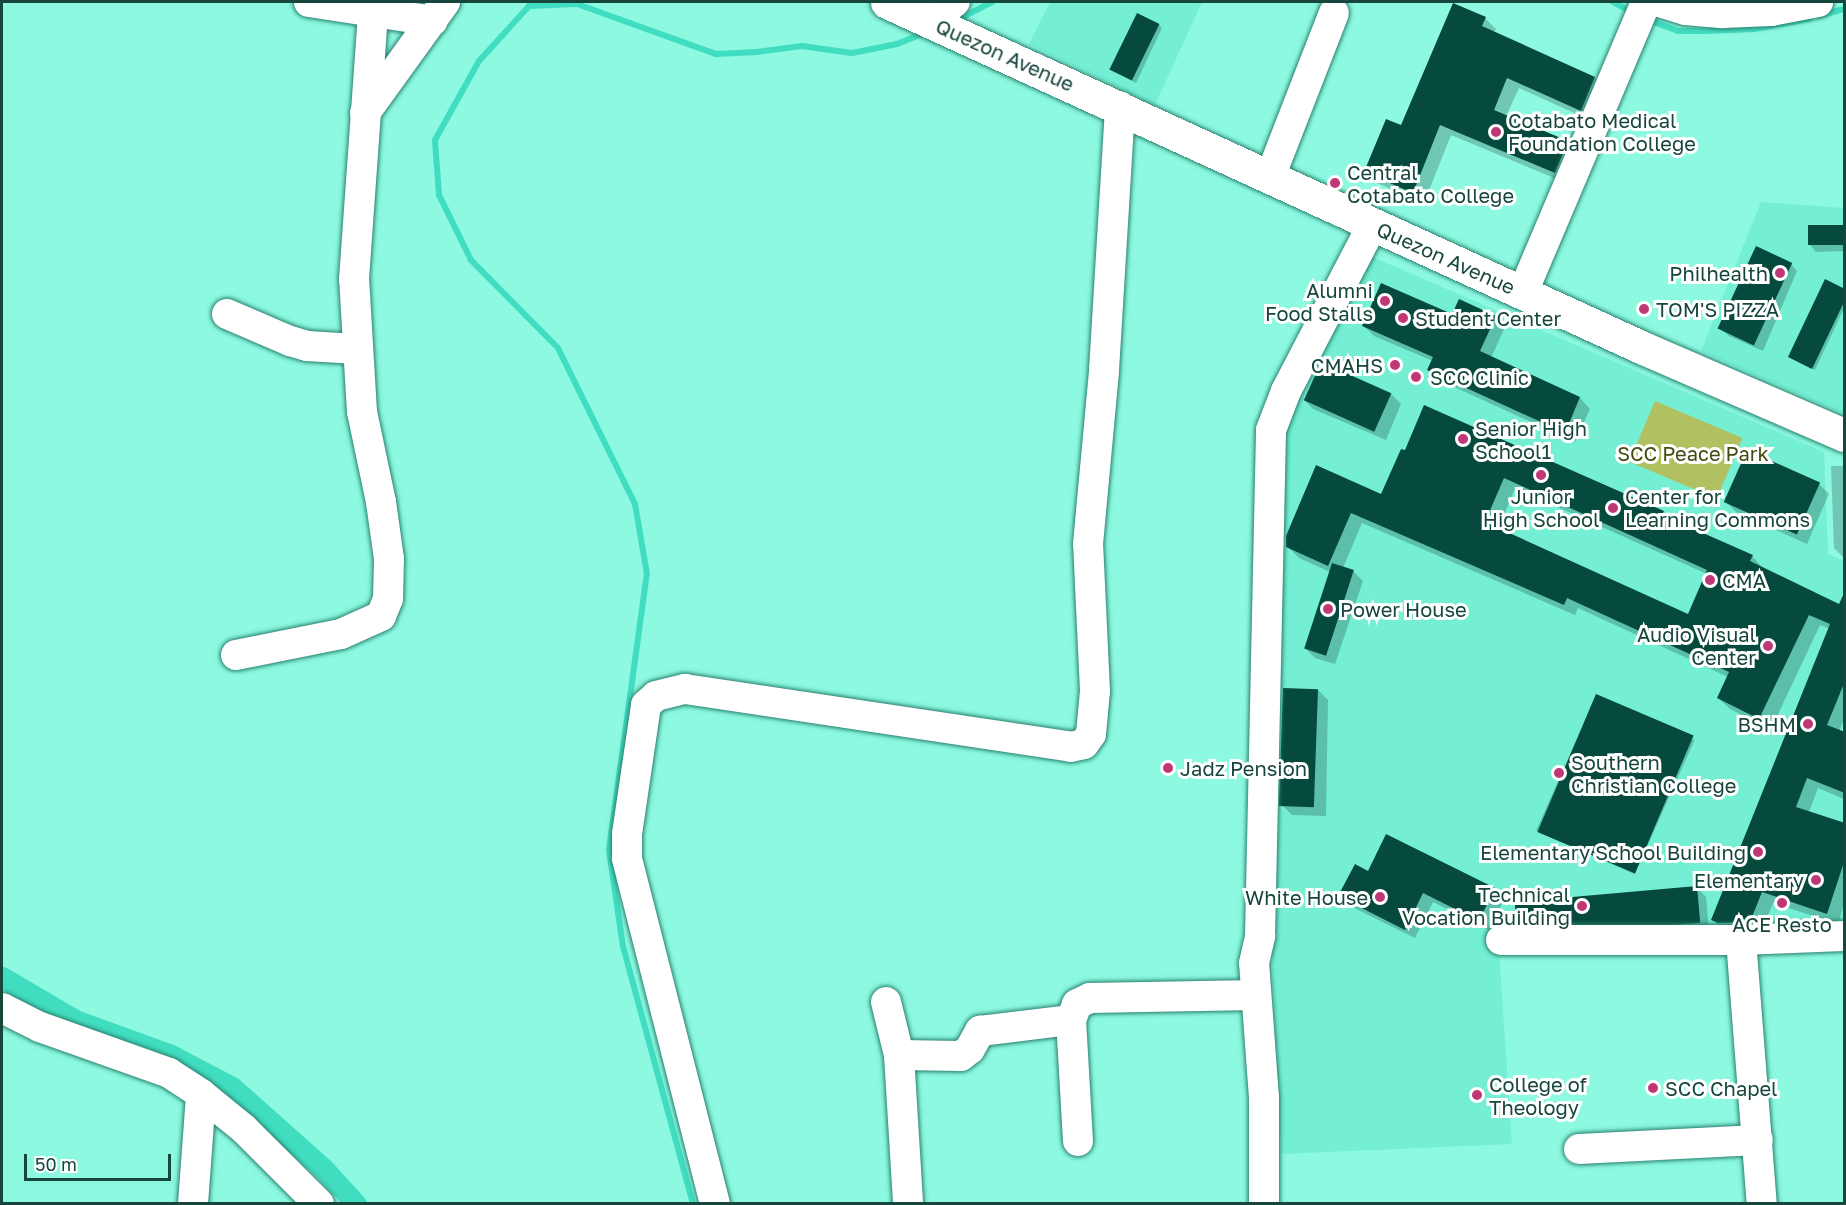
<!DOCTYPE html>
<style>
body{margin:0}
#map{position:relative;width:1846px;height:1205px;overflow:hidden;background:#8cf9e0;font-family:"Golos Text",sans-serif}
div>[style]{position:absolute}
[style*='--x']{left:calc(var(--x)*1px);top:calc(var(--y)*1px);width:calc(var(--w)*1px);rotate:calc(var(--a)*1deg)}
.built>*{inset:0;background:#74efd4}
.green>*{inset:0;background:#b1c161;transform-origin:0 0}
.shadow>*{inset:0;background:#0003;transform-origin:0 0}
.stream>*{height:6px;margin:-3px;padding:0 3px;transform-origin:3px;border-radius:3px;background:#41ddc0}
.canal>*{height:21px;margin:-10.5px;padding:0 10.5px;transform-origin:10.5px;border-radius:10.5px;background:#41ddc0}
.building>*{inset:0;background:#06493d;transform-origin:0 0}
.roads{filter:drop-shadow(0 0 2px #29806f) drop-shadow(0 0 2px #29806f)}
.minor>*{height:30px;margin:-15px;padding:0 15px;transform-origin:15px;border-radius:15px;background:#fff}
.major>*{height:33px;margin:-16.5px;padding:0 16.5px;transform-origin:16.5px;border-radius:16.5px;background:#fff}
.dots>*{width:16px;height:16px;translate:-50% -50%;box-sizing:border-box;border:3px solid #fff;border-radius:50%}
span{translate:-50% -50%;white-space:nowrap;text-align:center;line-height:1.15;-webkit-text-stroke:6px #fff;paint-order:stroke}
.street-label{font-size:20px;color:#16463c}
.poi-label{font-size:20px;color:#16463c}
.left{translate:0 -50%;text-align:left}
.right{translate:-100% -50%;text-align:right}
.park-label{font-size:20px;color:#434b11}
.frame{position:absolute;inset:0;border:3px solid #16463c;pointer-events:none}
.scale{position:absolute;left:24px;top:1154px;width:147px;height:27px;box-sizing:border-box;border:3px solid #16463c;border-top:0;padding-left:8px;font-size:18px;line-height:21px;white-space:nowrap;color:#16463c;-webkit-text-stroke:4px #fff;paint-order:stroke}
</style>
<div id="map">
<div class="built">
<div style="clip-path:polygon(1050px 2px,1202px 2px,1155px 105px,1029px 44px)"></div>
<div style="clip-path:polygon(1761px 202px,1844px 208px,1844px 414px,1701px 351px)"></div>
<div style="clip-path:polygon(1368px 255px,1824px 452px,1828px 554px,1844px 561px,1844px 927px,1498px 935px,1512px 1144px,1281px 1154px,1271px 929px,1284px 437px,1299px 387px)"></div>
</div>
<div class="green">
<div style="left:1655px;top:401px;width:95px;height:66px;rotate:23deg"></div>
</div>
<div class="shadow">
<div style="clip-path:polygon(1485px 18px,1496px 29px,1494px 33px,1595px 78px,1606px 89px,1592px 121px,1519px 88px,1506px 116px,1568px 142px,1579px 153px,1566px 183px,1451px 135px,1424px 203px,1377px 183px,1366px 172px)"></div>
<div style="clip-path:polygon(1159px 25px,1162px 28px,1136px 83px,1112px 70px)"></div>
<div style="clip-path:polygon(1844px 226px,1844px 251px,1816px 252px,1810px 245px)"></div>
<div style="clip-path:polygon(1791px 264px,1797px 271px,1763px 351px,1729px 336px,1722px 330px)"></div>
<div style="clip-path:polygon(1844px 290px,1844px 308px,1815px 370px,1793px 359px,1790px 357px)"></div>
<div style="clip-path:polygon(1453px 316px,1495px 317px,1505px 327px,1491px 358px,1580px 398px,1590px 409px,1575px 442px,1439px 380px,1429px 370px,1433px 361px,1374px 336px,1364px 326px)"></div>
<div style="clip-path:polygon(1391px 394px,1401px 404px,1386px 440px,1313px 409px,1303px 399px)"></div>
<div style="clip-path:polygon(evenodd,1402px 451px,1663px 512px,1670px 520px,1752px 556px,1763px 568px,1844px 608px,1844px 719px,1839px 732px,1844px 734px,1844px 799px,1818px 788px,1809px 812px,1844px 824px,1844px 904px,1838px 924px,1773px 903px,1761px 933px,1724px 931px,1713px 920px,1830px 629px,1820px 625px,1771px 729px,1730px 709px,1718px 698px,1728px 677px,1578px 608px,1575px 615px,1362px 523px,1343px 568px,1353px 571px,1363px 581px,1335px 664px,1315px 658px,1305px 648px,1330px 572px,1299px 558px,1287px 546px,1382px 496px,1402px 451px,1515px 488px,1707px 574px,1688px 616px,1498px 530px,1515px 488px)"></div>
<div style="clip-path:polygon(1831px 466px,1844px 466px,1844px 558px,1834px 548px)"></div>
<div style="clip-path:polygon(1819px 484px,1829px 494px,1807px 544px,1736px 512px,1726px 502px)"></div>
<div style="clip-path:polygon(1318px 690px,1328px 700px,1326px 816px,1292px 815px,1282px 805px)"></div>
<div style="left:1596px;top:696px;width:108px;height:147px;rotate:24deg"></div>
<div style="clip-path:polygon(1369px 873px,1494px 890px,1504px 900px,1489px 930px,1433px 902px,1415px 938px,1350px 906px,1340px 896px)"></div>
<div style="clip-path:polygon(1697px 888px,1706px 897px,1709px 931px,1525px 931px,1516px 922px)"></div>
</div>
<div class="stream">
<div style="--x:1613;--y:2;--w:24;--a:28"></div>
<div style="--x:1819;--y:16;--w:26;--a:-16"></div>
<div style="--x:1648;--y:20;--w:32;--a:20"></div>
<div style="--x:1678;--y:31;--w:27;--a:0"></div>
<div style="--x:1705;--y:31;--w:49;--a:-2.3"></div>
<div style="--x:1754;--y:29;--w:56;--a:-10.3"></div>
<div style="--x:955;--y:21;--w:42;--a:-27.2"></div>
<div style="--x:693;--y:1204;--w:266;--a:-105.2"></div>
<div style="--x:623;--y:947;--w:98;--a:-98.2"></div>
<div style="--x:609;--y:850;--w:279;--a:-82.2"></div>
<div style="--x:647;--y:574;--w:71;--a:-99.7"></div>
<div style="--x:635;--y:504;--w:174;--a:-116.3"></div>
<div style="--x:558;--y:348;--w:124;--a:-134.7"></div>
<div style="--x:471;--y:260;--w:72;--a:-116.2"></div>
<div style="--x:439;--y:195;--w:55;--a:-94.2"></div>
<div style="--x:435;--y:140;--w:90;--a:-60.9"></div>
<div style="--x:479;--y:61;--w:74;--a:-47.7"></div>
<div style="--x:529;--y:6;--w:48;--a:-2.4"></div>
<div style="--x:577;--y:4;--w:148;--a:19.8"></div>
<div style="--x:716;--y:54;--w:41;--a:-2.8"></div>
<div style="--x:757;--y:52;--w:45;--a:-7.6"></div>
<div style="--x:802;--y:46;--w:50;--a:8"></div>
<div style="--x:852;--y:53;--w:46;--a:-11.3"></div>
<div style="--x:897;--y:44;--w:31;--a:-22"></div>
</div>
<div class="canal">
<div style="--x:2;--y:977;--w:85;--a:30.5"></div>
<div style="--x:75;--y:1020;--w:102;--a:20"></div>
<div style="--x:171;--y:1055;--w:69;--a:27.7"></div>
<div style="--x:232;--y:1087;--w:125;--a:41.7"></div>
<div style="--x:325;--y:1170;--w:46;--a:47.6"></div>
</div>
<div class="building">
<div style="clip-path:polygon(1453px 3px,1486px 17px,1482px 26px,1595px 77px,1581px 111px,1507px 78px,1494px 110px,1568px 141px,1555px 173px,1440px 125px,1413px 193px,1364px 172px,1386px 119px,1401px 125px)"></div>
<div style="left:1137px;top:13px;width:25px;height:63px;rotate:26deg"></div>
<div style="left:1845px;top:225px;width:20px;height:37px;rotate:90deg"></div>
<div style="left:1756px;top:246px;width:40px;height:91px;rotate:25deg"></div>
<div style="clip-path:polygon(1825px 279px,1845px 289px,1845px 300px,1812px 369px,1788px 357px)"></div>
<div style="clip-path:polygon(1381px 283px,1452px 314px,1459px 299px,1496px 316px,1480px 351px,1580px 397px,1565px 433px,1427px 370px,1433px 357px,1362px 326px)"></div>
<div style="left:1321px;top:362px;width:77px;height:42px;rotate:24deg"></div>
<div style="clip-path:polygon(evenodd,1424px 405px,1664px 511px,1662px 515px,1753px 555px,1750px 561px,1839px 604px,1845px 591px,1845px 681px,1827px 725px,1845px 732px,1845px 793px,1807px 778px,1796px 807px,1845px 823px,1845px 859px,1827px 914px,1762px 892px,1750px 922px,1718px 923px,1711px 920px,1830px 624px,1809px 615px,1759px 719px,1717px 698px,1729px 672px,1567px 598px,1564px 605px,1351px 513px,1328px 566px,1286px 547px,1286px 536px,1316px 465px,1381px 494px,1401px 449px,1405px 450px,1424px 405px,1504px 478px,1707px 570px,1688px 614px,1485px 522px,1504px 478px)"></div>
<div style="left:1747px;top:450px;width:80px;height:57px;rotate:24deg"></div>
<div style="left:1332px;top:563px;width:23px;height:90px;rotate:18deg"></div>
<div style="left:1283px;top:688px;width:35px;height:118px;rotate:2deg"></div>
<div style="left:1596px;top:694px;width:106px;height:150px;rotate:23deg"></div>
<div style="clip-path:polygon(1386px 834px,1495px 888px,1479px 921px,1423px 893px,1405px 930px,1338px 896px,1355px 864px,1368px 871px)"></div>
<div style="left:1697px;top:886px;width:37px;height:183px;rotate:85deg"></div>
</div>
<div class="roads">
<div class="minor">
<div style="--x:309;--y:2;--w:125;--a:8.7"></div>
<div style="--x:1659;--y:2;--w:28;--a:17"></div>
<div style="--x:1686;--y:10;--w:37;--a:5"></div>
<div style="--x:1723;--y:13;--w:48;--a:-2.4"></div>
<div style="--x:1771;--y:11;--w:48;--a:-10.8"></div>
<div style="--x:930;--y:22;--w:32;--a:-39"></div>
<div style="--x:365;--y:113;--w:137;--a:-54.2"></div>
<div style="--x:1270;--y:177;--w:176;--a:-68.7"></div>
<div style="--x:1523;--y:292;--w:315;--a:-67"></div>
<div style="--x:227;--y:314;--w:69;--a:23.2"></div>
<div style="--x:290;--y:341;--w:18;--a:16"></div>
<div style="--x:307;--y:346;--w:50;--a:3.4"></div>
<div style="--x:236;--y:655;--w:107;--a:-11.3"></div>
<div style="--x:341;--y:634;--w:44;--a:-24.2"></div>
<div style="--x:381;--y:616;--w:18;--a:-68"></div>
<div style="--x:388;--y:599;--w:40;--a:-88.6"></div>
<div style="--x:389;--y:559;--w:58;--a:-98"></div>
<div style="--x:381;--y:502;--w:92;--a:-101.9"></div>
<div style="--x:362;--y:412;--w:133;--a:-93.4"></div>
<div style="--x:354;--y:279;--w:269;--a:-85.9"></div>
<div style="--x:1501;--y:940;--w:240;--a:0"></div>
<div style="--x:1741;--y:940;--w:103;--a:-2.2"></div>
<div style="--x:1741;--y:940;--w:265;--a:85.5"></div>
<div style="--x:886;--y:1002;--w:55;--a:76.2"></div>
<div style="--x:899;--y:1055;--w:149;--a:86.5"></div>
<div style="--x:2;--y:1008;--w:42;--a:26.6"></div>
<div style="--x:40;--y:1027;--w:137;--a:19.6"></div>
<div style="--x:169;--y:1073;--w:38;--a:33"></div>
<div style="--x:201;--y:1094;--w:55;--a:39.1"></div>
<div style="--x:244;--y:1129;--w:106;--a:45"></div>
<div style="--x:899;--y:1055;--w:62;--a:0.9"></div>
<div style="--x:961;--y:1056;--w:11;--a:-38"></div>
<div style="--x:970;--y:1049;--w:21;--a:-61"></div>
<div style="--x:980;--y:1031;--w:92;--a:-6.9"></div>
<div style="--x:1078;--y:1141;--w:121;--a:-93.3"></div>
<div style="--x:1071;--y:1020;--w:17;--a:-69"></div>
<div style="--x:1077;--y:1004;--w:14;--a:-25"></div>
<div style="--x:1090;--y:998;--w:165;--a:-1"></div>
<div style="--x:1579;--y:1149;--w:179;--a:-2.9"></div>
<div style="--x:193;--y:1204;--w:110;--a:-85.8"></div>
<div style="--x:715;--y:1204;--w:357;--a:-104.3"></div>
<div style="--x:627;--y:858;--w:24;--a:-90"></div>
<div style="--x:627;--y:834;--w:130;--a:-81.6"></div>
<div style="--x:646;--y:705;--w:13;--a:-42"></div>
<div style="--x:656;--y:696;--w:30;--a:-14"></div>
<div style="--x:685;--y:689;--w:390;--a:8.5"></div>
<div style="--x:1071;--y:747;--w:13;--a:-13"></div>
<div style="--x:1084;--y:744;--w:12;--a:-55"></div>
<div style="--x:1091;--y:734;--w:43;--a:-84.7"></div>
<div style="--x:1095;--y:691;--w:147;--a:-92.7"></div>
<div style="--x:1088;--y:544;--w:175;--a:-84.7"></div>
<div style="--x:1104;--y:370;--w:264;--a:-86.5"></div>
<div style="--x:1264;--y:1204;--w:106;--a:-90"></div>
<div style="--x:1264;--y:1098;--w:135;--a:-94.2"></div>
<div style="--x:1254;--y:963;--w:28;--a:-77"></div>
<div style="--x:1260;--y:936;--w:506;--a:-88.75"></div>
<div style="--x:1271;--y:430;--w:42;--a:-69"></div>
<div style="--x:1286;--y:391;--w:188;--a:-62.5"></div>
</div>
<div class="major">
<div style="--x:887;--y:2;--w:831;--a:24.59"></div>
<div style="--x:1643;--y:348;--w:219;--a:23.4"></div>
</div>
</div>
<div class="dots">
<div style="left:1496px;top:132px;background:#bf3775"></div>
<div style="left:1335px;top:183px;background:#bf3775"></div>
<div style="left:1780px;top:273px;background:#bf3775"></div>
<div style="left:1385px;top:301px;background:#bf3775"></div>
<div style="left:1644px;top:309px;background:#bf3775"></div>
<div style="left:1403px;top:318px;background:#bf3775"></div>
<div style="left:1395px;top:365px;background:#bf3775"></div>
<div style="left:1416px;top:377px;background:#bf3775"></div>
<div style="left:1463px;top:439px;background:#bf3775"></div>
<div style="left:1541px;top:475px;background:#bf3775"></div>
<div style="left:1613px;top:508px;background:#bf3775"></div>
<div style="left:1710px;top:580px;background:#bf3775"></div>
<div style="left:1328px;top:609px;background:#bf3775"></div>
<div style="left:1768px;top:646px;background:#bf3775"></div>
<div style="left:1808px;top:724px;background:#bf3775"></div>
<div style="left:1168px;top:768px;background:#bf3775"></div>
<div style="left:1559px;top:773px;background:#bf3775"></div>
<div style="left:1758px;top:852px;background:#bf3775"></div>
<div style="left:1816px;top:880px;background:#bf3775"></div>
<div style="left:1380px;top:897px;background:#bf3775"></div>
<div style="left:1782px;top:903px;background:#bf3775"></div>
<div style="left:1582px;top:906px;background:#bf3775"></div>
<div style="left:1653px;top:1088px;background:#bf3775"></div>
<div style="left:1477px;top:1095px;background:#bf3775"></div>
</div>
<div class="street-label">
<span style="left:1005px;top:55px;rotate:24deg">Quezon Avenue</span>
<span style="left:1446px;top:258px;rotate:24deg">Quezon Avenue</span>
</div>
<div class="poi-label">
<span class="left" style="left:1508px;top:132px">Cotabato Medical<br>Foundation College</span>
<span class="left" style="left:1347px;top:184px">Central<br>Cotabato College</span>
<span class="right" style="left:1768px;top:273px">Philhealth</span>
<span class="right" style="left:1373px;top:302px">Alumni<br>Food Stalls</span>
<span class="left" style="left:1656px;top:309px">TOM'S PIZZA</span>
<span class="left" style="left:1415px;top:318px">Student Center</span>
<span class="right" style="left:1383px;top:365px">CMAHS</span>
<span class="left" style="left:1430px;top:377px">SCC Clinic</span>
<span class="left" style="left:1475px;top:440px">Senior High<br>School1</span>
<span style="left:1541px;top:508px">Junior<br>High School</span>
<span class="left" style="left:1625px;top:508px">Center for<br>Learning Commons</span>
<span class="left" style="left:1722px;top:580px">CMA</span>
<span class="left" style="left:1340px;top:609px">Power House</span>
<span class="right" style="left:1756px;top:646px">Audio Visual<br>Center</span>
<span class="right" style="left:1796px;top:724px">BSHM</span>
<span class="left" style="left:1571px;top:774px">Southern<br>Christian College</span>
<span class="left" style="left:1180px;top:768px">Jadz Pension</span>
<span class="right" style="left:1746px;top:852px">Elementary School Building</span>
<span class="right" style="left:1804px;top:880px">Elementary</span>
<span class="right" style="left:1570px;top:906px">Technical<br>Vocation Building</span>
<span class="right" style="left:1368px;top:897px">White House</span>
<span style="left:1782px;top:924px">ACE Resto</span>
<span class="left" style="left:1489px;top:1096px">College of<br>Theology</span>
<span class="left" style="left:1665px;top:1088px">SCC Chapel</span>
</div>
<div class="park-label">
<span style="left:1693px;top:453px">SCC Peace Park</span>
</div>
<div class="frame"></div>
<div class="scale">50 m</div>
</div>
